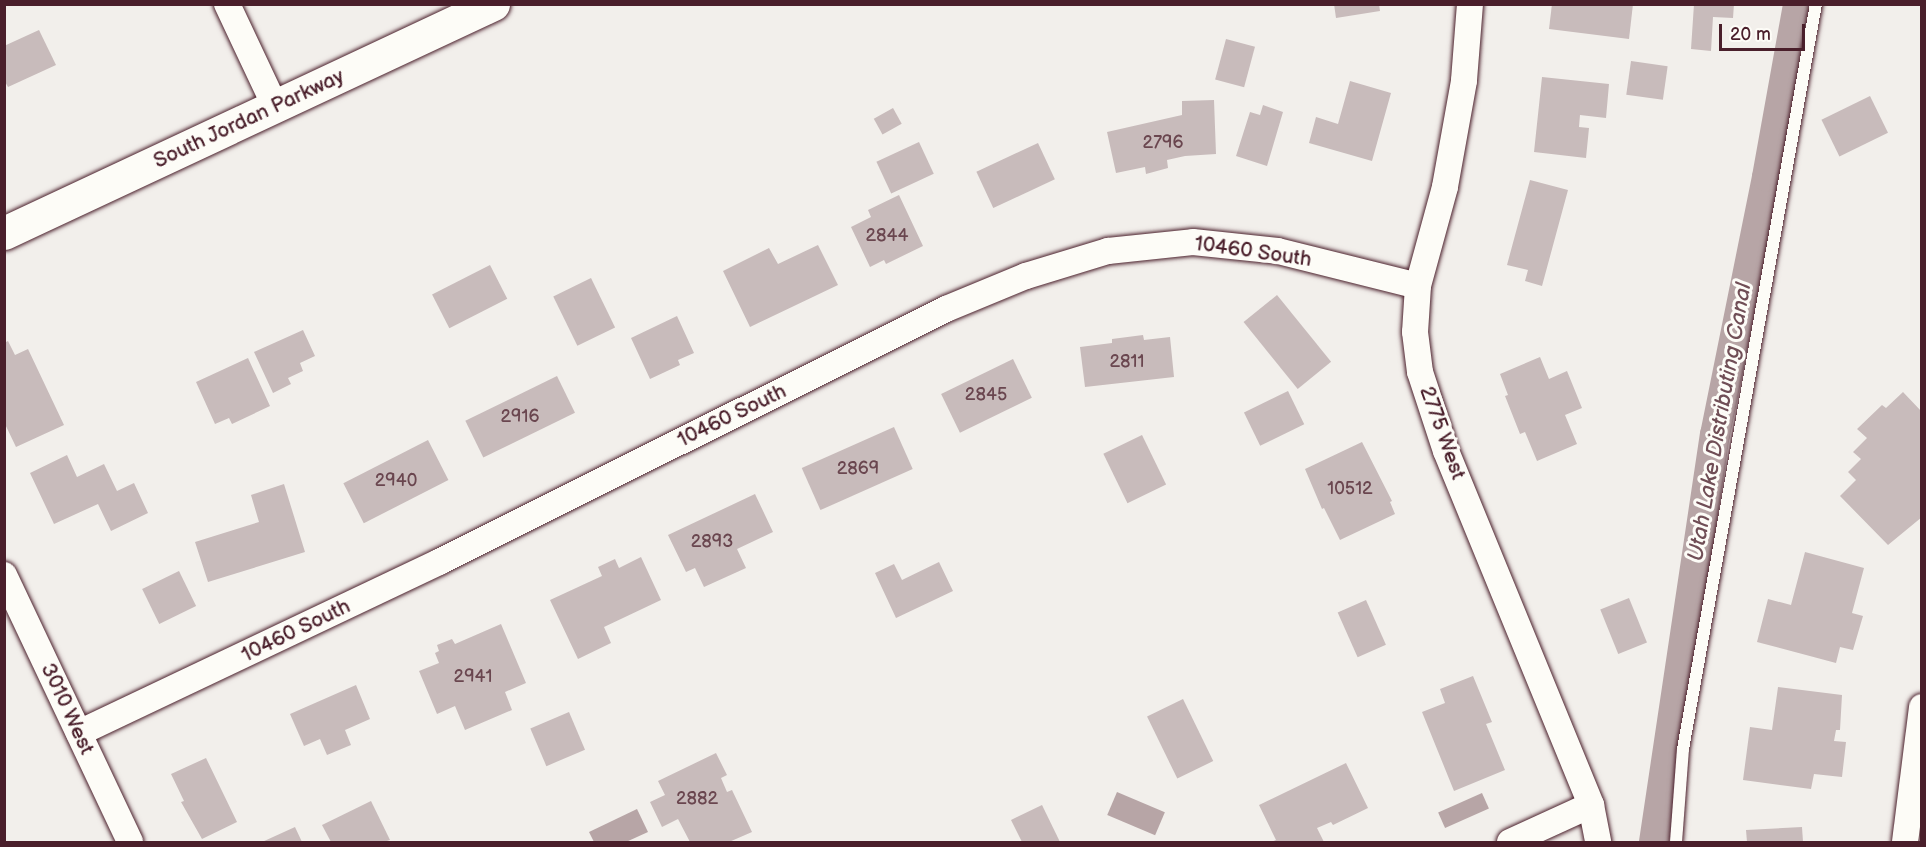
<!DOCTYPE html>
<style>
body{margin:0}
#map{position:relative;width:1926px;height:847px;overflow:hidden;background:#f2efeb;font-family:"Balsamiq Sans",sans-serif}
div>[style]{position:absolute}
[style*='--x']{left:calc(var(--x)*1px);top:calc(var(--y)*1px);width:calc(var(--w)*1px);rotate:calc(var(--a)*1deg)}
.water>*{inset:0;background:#b7a5a6;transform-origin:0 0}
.canal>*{height:30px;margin:-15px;padding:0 15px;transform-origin:15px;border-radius:15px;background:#b7a5a6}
.building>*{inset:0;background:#c8bbbb;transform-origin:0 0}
.roads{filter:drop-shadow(0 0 2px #4a1f2b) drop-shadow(0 0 2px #4a1f2b)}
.service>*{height:12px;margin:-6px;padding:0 6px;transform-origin:6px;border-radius:6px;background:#fdfcf7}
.minor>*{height:26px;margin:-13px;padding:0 13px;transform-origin:13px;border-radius:13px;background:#fdfcf7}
.primary>*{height:33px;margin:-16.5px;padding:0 16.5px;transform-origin:16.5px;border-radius:16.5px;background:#fdfcf7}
span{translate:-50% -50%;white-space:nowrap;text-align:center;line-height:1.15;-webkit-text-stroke:6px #fdfcf7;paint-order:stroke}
.number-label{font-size:18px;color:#6a464f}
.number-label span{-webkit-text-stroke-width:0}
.street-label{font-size:21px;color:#4a1f2b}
.water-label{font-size:22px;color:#704e56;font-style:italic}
.frame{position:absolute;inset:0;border:6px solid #4a1f2b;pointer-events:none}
.scale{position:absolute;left:1719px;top:24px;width:86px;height:27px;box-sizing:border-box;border:3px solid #4a1f2b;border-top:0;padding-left:8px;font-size:18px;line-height:21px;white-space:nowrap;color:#4a1f2b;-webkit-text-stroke:4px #fdfcf7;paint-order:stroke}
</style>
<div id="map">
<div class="water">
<div style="left:1117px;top:792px;width:52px;height:25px;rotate:23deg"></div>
<div style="left:1482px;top:793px;width:17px;height:48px;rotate:66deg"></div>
<div style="clip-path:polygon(637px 809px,648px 832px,626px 842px,594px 842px,589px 832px)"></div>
</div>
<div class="canal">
<div style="--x:1654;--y:842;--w:412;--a:-81.5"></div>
<div style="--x:1715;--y:435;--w:263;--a:-78.6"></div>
<div style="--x:1767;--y:177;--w:176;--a:-79.8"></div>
</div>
<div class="building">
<div style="clip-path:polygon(1334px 4px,1379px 4px,1380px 11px,1336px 18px)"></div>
<div style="clip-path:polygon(1552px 4px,1633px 4px,1629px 39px,1549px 29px)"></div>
<div style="clip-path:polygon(1694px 4px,1734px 4px,1733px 18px,1713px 17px,1711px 51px,1691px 49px)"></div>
<div style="clip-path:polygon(39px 30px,56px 65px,8px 87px,4px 80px,4px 46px)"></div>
<div style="left:1226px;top:39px;width:30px;height:42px;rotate:15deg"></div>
<div style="left:1631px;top:61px;width:37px;height:34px;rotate:8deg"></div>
<div style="clip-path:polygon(1542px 77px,1609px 84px,1606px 118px,1580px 115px,1579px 127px,1589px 128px,1586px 158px,1534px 152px)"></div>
<div style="clip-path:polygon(1350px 81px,1391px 93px,1372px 161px,1309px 143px,1316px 117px,1338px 124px)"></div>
<div style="left:1870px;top:96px;width:41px;height:54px;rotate:64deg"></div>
<div style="clip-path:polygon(1214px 100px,1216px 154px,1185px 156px,1167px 160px,1168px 168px,1146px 174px,1145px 167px,1116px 173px,1107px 132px,1182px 115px,1182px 101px)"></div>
<div style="clip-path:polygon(1263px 105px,1283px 112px,1267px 166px,1236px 156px,1250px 112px,1260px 115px)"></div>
<div style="left:893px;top:108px;width:18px;height:22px;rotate:61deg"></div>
<div style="left:919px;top:142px;width:35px;height:47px;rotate:65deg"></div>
<div style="left:1038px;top:143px;width:40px;height:68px;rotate:65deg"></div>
<div style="clip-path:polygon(1530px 180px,1568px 190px,1542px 286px,1525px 281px,1528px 270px,1507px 265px)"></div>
<div style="clip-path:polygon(899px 195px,923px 246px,886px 264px,884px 260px,870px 267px,851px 227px,871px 217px,868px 210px)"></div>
<div style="clip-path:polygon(818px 245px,838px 285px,750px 327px,723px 271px,769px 248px,778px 264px)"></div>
<div style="left:490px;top:265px;width:38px;height:65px;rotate:63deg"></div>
<div style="left:591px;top:278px;width:55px;height:42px;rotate:64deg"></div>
<div style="left:1277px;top:295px;width:86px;height:43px;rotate:51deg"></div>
<div style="clip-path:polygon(677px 316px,694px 353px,678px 360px,680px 365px,650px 379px,631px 338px)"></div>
<div style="clip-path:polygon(303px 330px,315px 356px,300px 363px,303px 371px,288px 378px,291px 384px,273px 393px,254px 352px)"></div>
<div style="clip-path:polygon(1143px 335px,1144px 340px,1170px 337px,1174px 377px,1085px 387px,1080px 347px,1112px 343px,1112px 339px)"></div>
<div style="clip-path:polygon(8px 341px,15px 355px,28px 349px,64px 425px,16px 447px,4px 422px,4px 343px)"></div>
<div style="clip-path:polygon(1540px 357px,1549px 379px,1567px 371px,1582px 408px,1565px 415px,1577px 444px,1537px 461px,1525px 432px,1520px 434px,1505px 396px,1508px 395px,1500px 374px)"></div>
<div style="clip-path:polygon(248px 358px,270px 406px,232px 424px,229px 418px,215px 424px,196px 382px)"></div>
<div style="left:1013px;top:359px;width:43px;height:80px;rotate:64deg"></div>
<div style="left:557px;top:376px;width:41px;height:102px;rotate:64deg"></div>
<div style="left:1288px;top:391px;width:37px;height:49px;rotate:64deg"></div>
<div style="clip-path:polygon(1903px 392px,1922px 412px,1922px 517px,1888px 545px,1840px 496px,1856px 480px,1848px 472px,1861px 459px,1853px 452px,1867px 438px,1857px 429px,1882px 405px,1886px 408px)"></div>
<div style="left:894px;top:427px;width:46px;height:101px;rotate:66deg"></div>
<div style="left:1142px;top:435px;width:55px;height:43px;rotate:64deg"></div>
<div style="left:428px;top:440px;width:45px;height:95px;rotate:63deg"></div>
<div style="clip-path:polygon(1362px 442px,1392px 501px,1390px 502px,1395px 514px,1340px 540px,1324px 508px,1322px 509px,1305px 469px)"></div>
<div style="clip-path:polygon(67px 455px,77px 477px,104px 464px,117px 491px,134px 483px,148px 513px,111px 531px,98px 504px,54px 524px,30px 473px)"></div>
<div style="clip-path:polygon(284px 484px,305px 552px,208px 582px,195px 542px,259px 522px,251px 495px)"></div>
<div style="clip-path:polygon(755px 494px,773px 532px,737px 549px,746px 568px,704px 587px,695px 568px,686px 572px,668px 535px)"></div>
<div style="clip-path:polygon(1805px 552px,1864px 568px,1852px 613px,1863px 616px,1853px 650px,1840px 647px,1836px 663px,1757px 642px,1768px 599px,1791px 605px)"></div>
<div style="clip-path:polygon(641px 557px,661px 600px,604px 627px,611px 643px,578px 659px,550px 600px,602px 576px,598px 567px,615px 559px,619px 568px)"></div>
<div style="clip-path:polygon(939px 562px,953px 591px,896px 618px,875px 573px,894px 564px,902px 580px)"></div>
<div style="left:179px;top:571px;width:39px;height:41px;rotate:64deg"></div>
<div style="left:1629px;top:598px;width:48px;height:31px;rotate:68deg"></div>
<div style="left:1366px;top:600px;width:49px;height:31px;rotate:66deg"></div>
<div style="clip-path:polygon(501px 624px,526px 683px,505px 692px,512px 710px,465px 730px,455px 706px,437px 714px,419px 671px,439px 663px,435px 653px,439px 651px,437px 645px,452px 639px,455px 644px)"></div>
<div style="clip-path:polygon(1473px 676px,1492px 722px,1486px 724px,1505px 770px,1454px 791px,1422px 712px,1445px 703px,1440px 689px)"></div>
<div style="clip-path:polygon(356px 685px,370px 719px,345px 730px,351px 745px,327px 755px,320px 739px,304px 746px,290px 714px)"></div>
<div style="clip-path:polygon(1778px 687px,1842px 695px,1840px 730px,1836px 730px,1834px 741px,1846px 742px,1842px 777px,1814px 774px,1811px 789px,1743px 780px,1750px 727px,1772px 730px)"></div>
<div style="left:1183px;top:699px;width:69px;height:40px;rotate:64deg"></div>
<div style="left:569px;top:712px;width:41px;height:42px;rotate:67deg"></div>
<div style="clip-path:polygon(716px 753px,727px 775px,721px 778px,727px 792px,732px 790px,752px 832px,729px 842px,690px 842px,678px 819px,662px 827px,650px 802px,665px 795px,658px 781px)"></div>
<div style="clip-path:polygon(206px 758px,237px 822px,202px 839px,181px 802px,184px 801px,171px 774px)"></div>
<div style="clip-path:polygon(1346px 763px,1368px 808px,1333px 825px,1331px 822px,1317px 828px,1324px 842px,1271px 842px,1276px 840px,1259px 805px)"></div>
<div style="clip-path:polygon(371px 801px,390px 840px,384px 842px,331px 842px,322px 825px)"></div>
<div style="clip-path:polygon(1042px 805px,1060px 842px,1022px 842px,1011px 820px)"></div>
<div style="clip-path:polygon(295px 827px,302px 842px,262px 842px)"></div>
<div style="clip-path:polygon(1802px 827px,1803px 842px,1747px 842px,1746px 830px)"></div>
</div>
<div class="roads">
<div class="service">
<div style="--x:1676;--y:842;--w:93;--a:-85.7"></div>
<div style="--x:1683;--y:749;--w:757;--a:-79.88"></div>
</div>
<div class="minor">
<div style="--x:227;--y:4;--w:113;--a:64.8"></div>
<div style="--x:1470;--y:4;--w:77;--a:94.5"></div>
<div style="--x:1464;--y:81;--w:108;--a:100.2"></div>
<div style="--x:1445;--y:187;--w:103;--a:105.3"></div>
<div style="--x:1418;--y:286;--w:46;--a:93.7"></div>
<div style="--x:1415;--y:332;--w:40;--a:82.9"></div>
<div style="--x:1420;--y:372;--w:83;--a:71.8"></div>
<div style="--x:1446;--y:451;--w:383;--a:67.7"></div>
<div style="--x:1591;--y:805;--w:38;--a:79"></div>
<div style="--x:4;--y:575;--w:295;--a:64.7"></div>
<div style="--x:79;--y:733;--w:399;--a:-25.4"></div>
<div style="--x:439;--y:562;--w:567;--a:-26.52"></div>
<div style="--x:946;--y:309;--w:87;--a:-22.4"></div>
<div style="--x:1026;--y:276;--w:86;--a:-17"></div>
<div style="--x:1108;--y:251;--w:85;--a:-6"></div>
<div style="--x:1193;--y:242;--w:85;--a:6"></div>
<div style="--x:1278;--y:251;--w:144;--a:14"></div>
<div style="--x:1510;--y:842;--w:89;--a:-24.6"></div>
<div style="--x:1905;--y:842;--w:136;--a:-82.8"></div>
</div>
<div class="primary">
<div style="--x:4;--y:233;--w:540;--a:-25.09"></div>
</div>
</div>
<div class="number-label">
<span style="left:1163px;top:143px">2796</span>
<span style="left:887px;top:236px">2844</span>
<span style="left:1127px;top:362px">2811</span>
<span style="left:986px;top:395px">2845</span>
<span style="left:520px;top:417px">2916</span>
<span style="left:858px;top:469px">2869</span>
<span style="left:396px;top:481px">2940</span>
<span style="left:1350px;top:489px">10512</span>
<span style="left:712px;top:542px">2893</span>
<span style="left:473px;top:677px">2941</span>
<span style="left:697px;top:799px">2882</span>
</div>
<div class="street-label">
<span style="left:249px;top:119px;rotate:-25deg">South Jordan Parkway</span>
<span style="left:1253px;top:252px;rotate:8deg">10460 South</span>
<span style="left:732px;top:416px;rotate:-26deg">10460 South</span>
<span style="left:1442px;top:433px;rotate:70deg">2775 West</span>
<span style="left:296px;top:631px;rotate:-26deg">10460 South</span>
<span style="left:67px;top:709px;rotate:65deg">3010 West</span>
</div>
<div class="water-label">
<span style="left:1720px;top:422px;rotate:-80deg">Utah Lake Distributing Canal</span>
</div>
<div class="frame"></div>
<div class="scale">20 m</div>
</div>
